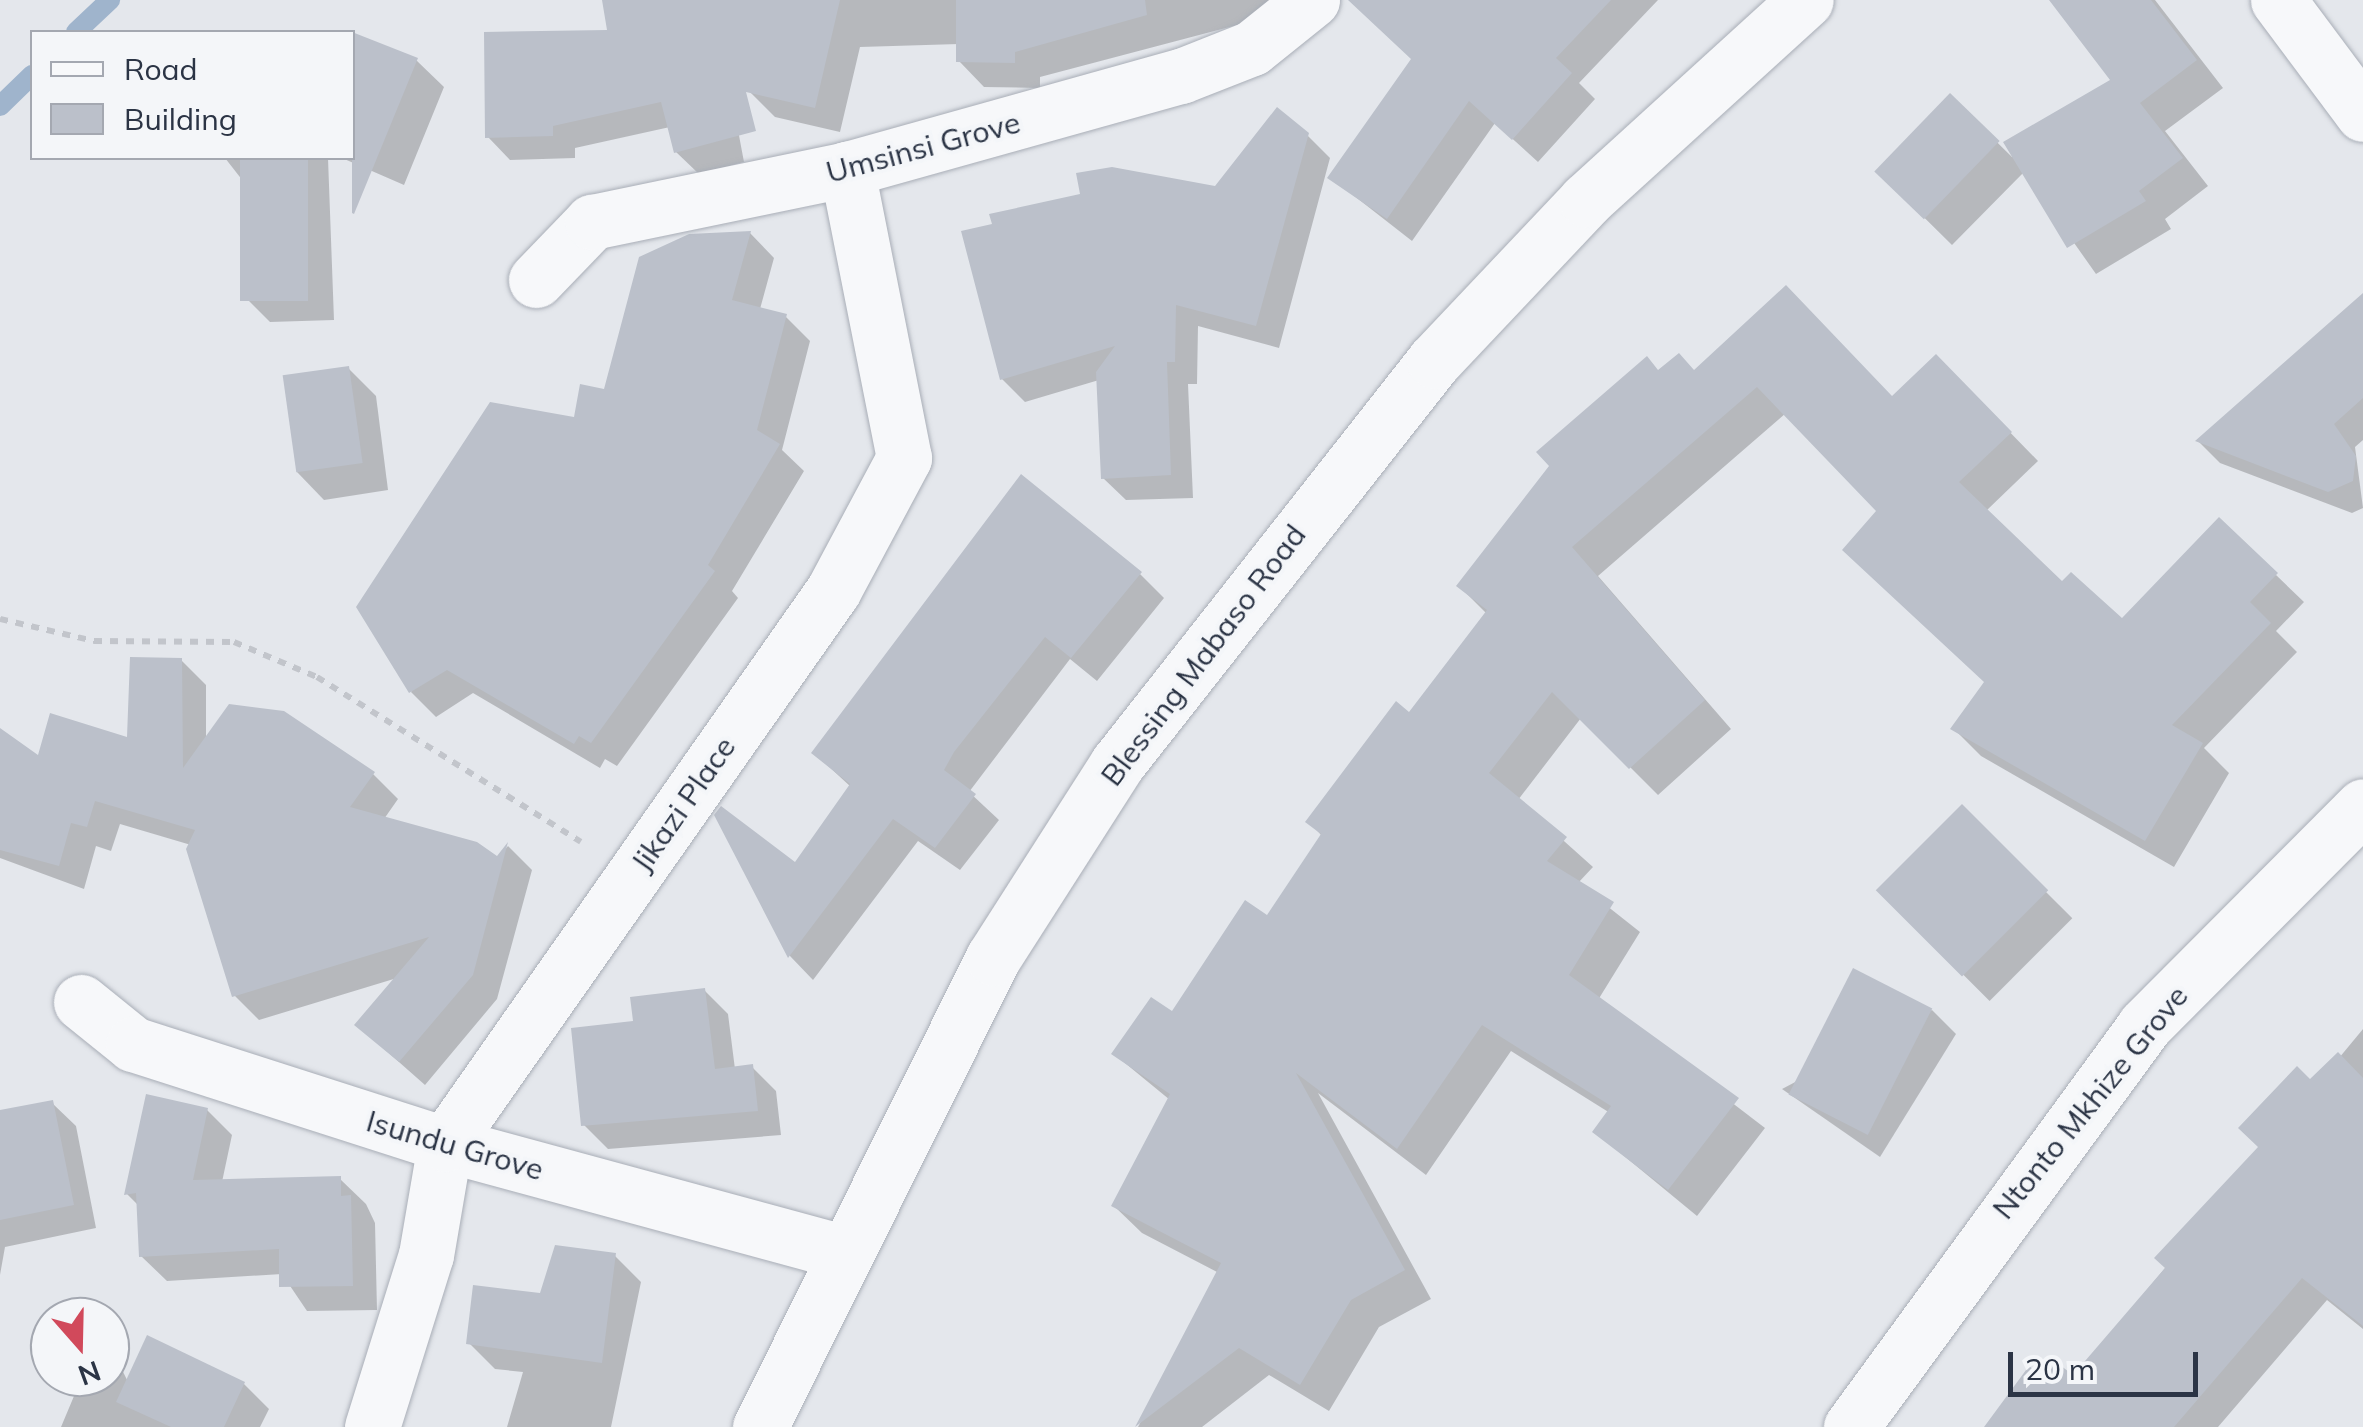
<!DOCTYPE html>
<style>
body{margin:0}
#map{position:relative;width:2363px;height:1427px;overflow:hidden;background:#e4e7ec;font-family:Mulish,sans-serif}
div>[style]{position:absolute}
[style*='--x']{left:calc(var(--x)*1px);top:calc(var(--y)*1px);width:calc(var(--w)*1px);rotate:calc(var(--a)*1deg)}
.shadow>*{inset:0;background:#0003;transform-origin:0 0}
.stream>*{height:20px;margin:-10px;padding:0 10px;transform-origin:10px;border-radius:10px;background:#9fb4cc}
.building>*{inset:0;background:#bbc0ca;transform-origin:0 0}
.path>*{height:6px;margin-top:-3px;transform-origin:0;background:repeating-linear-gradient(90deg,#c2c5cb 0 8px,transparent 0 16px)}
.roads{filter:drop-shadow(0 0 2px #a9aeb7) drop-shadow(0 0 2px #a9aeb7)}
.street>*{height:55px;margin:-27.5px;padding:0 27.5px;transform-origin:27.5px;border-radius:27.5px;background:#f7f8fa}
span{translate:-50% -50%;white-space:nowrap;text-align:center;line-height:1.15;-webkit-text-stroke:8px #f4f6f9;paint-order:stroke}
.street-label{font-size:30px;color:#2b3445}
.legend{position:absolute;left:30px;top:30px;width:325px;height:130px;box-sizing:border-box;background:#f4f6f9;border:2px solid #a4a8b1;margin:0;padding:12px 18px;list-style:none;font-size:30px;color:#2b3445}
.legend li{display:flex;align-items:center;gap:20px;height:50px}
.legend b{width:50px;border:2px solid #a4a8b1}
.north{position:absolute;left:30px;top:1297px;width:100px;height:100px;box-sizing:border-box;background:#f4f6f9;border:2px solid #a4a8b1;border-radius:50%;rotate:160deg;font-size:28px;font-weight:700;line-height:40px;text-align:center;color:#2b3445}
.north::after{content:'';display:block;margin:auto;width:35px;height:45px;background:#d1495b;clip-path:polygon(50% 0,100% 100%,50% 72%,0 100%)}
.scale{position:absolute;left:2008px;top:1352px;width:190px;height:45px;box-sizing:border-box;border:5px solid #2b3445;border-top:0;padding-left:12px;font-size:30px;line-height:35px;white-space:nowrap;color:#2b3445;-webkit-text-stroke:8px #f4f6f9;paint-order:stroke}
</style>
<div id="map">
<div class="shadow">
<div style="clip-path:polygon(615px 0,708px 0,715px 8px,744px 162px,699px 174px,676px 152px,670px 127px,575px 148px,575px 158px,510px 160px,488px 137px,610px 32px)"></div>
<div style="clip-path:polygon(772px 0,1283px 0,1284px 4px,1254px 12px,1256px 20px,1040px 77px,1040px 88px,984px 87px,959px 61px,959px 44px,860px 47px,840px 132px,775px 117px,750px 92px)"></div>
<div style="clip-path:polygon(1380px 0,1658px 0,1579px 83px,1595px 99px,1538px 162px,1495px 123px,1412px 241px,1330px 177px,1413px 59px)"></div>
<div style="clip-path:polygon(2064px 0,2155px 0,2223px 88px,2165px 131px,2208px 186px,2165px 219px,2171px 229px,2096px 274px,2024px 172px,1952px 245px,1877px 171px,1950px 96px,2012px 157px,2114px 80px)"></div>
<div style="clip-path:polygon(416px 60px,444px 87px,404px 185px,342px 158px,352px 158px)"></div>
<div style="clip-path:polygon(1307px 135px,1330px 158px,1279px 348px,1198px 326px,1197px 384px,1188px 384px,1193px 498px,1126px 500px,1103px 478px,1099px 380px,1025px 402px,1002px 379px,1216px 189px)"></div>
<div style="clip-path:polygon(225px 158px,328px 158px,334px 320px,270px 322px,248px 300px,243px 181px)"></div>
<div style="clip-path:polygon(750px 233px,774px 258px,760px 309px,785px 316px,810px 341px,782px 450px,804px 471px,732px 591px,738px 598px,617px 766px,605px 759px,600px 768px,473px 693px,436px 717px,411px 692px,576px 420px)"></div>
<div style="clip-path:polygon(2363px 296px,2363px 440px,2355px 447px,2363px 508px,2352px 513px,2220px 463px,2198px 441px)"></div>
<div style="clip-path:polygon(348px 368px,376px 396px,388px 490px,324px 500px,297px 472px)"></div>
<div style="clip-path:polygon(1659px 372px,1892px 399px,1964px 385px,2038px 461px,1986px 511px,2063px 584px,2122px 621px,2276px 575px,2304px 602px,2276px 631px,2297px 652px,2204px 748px,2229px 773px,2174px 867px,1981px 756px,1953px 728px,1986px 683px,1879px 511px,1786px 413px,1598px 576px,1731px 729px,1658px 795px,1581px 718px,1518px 800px,1593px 867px,1578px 883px,1640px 932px,1598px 1000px,1765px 1128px,1697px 1216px,1595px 1132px,1610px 1113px,1511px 1051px,1426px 1175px,1318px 1093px,1431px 1299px,1379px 1327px,1329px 1411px,1269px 1375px,1202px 1427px,1138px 1427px,1219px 1273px,1142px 1233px,1114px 1206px,1170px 1100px,1114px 1054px,1172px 1014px,1268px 918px,1322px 836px,1309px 822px,1410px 715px,1487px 614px,1459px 586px)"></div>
<div style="clip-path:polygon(1140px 574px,1164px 598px,1097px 681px,1070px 659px,969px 792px,999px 820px,960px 870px,918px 841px,813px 980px,790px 956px,717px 815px,795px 865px,851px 787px,814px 753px)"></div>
<div style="clip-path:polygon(181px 660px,206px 685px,206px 740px,373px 774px,398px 799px,384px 819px,497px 859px,508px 846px,532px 870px,497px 999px,425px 1085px,357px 1025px,397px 978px,259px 1020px,234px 995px,191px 845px,120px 824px,111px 851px,96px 846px,84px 889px,0 858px,0 731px,39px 759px,130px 740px)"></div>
<div style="left:1962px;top:808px;width:156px;height:117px;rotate:45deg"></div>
<div style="clip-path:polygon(704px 990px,728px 1014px,735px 1069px,752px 1067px,776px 1091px,781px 1135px,608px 1149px,584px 1125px,636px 1023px)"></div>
<div style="clip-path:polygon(1932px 1010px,1956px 1034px,1880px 1157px,1782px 1089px)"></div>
<div style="clip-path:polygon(2363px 1029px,2363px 1329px,2327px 1300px,2218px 1427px,1987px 1427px,2046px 1381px,2074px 1378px)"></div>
<div style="clip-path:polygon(52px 1103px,76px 1126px,96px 1228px,5px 1247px,0 1275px,0 1112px)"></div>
<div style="clip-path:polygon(207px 1110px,232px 1135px,222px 1182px,340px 1179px,366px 1204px,375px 1223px,377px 1310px,307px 1311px,282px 1274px,167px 1281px,141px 1256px,139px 1206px,127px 1194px)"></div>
<div style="clip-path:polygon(615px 1256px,641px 1282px,611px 1427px,507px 1427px,523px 1372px,495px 1369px,469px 1343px)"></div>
<div style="clip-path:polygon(110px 1345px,128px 1382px,244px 1384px,269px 1409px,260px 1427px,61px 1427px,82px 1377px,110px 1377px)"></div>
</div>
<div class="stream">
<div style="--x:76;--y:32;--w:47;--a:-43.3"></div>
<div style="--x:0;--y:106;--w:45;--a:-44.1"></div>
</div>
<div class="building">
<div style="clip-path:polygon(602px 0,840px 0,815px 108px,746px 92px,756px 131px,674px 153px,661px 102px,553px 126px,553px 136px,485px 138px,484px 32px,607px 30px)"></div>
<div style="clip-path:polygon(956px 0,1145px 0,1147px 15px,1015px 52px,1015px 63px,956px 62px)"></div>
<div style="clip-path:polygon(1348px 0,1611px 0,1556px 58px,1572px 73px,1512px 140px,1469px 101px,1387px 219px,1327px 178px,1411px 59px)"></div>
<div style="clip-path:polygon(2049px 0,2151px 0,2197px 60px,2140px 103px,2183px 158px,2139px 191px,2146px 201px,2067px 248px,2003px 142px,2110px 80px)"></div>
<div style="clip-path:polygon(352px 32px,418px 58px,354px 214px,352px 213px)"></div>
<div style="left:1950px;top:93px;width:69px;height:109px;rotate:44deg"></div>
<div style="clip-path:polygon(1277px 107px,1309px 133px,1256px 326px,1176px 305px,1175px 362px,1167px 362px,1171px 475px,1101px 479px,1096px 372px,1115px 346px,1000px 380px,961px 231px,992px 224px,989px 214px,1080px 194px,1076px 173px,1112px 167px,1215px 186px)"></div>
<div style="left:240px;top:158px;width:68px;height:143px"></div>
<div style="clip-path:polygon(751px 231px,732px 300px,787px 314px,757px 430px,780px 444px,708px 565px,715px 571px,591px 743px,579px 736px,574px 744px,447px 670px,409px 693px,356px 607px,490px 402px,574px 417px,580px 384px,604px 389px,639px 257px,689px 234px)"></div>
<div style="clip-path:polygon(1786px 285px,1892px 396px,1936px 354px,2012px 432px,1959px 482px,2062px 581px,2071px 572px,2122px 618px,2219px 517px,2278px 573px,2250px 602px,2271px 623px,2172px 725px,2203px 743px,2145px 841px,1950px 729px,1984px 682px,1842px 550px,1876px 511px,1757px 387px,1572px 547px,1705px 700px,1629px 769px,1552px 692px,1489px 773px,1567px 837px,1547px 861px,1614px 902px,1569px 975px,1739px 1098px,1668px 1190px,1592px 1132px,1611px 1106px,1482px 1025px,1397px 1149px,1296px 1073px,1405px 1270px,1351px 1300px,1300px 1385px,1239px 1348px,1135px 1427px,1221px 1263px,1111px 1206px,1170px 1094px,1111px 1054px,1151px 997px,1172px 1011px,1245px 900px,1267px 915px,1321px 834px,1305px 822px,1396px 701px,1409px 712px,1487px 610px,1456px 586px,1549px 466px,1536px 452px,1647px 356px,1658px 370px,1679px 353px,1694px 370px)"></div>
<div style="clip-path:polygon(2363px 293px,2363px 398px,2334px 424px,2356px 456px,2353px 481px,2328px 492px,2195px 441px)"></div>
<div style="left:349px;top:366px;width:98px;height:67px;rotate:82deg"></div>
<div style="clip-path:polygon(1021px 474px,1142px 572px,1071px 658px,1045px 637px,954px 752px,944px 770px,976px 794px,935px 848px,893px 819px,788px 958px,714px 815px,721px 806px,795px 862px,850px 784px,811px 753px)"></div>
<div style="clip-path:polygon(130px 657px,182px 658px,183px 768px,229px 704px,284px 711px,375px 772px,350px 807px,477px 842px,497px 856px,508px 842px,473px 975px,399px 1062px,354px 1025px,429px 937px,232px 997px,186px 849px,195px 830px,95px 801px,87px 827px,71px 823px,59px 866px,0 850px,0 728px,38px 755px,50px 713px,127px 737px)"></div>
<div style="left:1962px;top:804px;width:122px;height:122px;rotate:45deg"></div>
<div style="left:1853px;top:968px;width:89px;height:142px;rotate:27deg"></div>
<div style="clip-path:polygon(705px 988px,715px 1069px,753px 1064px,758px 1111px,581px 1126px,571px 1028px,633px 1021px,630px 997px)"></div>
<div style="clip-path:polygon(2338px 1052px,2363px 1078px,2363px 1326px,2302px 1278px,2174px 1427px,1984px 1427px,2029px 1366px,2045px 1378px,2056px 1362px,2073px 1375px,2165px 1268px,2154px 1258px,2258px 1147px,2238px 1128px,2297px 1066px,2310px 1079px)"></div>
<div style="clip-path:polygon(146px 1094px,208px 1108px,193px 1180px,341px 1176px,341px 1196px,351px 1195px,353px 1286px,279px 1287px,279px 1249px,139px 1257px,136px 1193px,124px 1195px)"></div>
<div style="clip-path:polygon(53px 1100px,74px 1205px,0 1220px,0 1110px)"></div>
<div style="clip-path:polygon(555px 1245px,616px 1253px,602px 1363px,466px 1344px,473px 1285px,540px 1293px)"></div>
<div style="clip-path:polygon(147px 1335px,245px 1382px,224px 1427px,171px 1427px,116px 1402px)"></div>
</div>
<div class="path">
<div style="--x:0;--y:619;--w:97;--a:13.2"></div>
<div style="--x:94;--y:641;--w:140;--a:0.4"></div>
<div style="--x:234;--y:642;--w:90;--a:22.9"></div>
<div style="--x:317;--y:677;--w:311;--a:32"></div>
</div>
<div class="roads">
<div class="street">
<div style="--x:2278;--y:0;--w:142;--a:53.3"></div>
<div style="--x:536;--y:280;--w:81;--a:-46"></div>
<div style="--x:592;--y:222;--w:260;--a:-11.7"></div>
<div style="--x:847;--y:169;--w:347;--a:-15.6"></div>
<div style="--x:1181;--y:76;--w:76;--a:-21.5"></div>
<div style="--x:1252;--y:48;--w:77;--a:-38.7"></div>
<div style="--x:81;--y:1002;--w:67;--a:38.9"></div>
<div style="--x:133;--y:1044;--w:328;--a:17.8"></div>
<div style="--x:445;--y:1144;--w:415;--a:15.2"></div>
<div style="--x:372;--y:1427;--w:180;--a:-72.6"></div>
<div style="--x:426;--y:1255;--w:113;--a:-80.3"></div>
<div style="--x:445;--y:1144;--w:676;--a:-54.95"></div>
<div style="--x:833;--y:591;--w:151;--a:-61.9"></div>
<div style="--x:904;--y:458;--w:295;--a:-101.2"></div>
<div style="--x:760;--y:1427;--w:524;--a:-63.58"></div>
<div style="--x:993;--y:958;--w:230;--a:-57.4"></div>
<div style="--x:1117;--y:764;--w:513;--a:-51.81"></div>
<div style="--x:1434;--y:361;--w:221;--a:-46.6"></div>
<div style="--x:1586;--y:200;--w:297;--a:-42.3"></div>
<div style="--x:1851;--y:1427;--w:497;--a:-53.8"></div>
<div style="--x:2144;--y:1026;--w:310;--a:-45.1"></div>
</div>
</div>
<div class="street-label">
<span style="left:923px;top:147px;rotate:-15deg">Umsinsi Grove</span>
<span style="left:1203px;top:655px;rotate:-53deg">Blessing Mabaso Road</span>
<span style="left:683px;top:804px;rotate:-55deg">Jikazi Place</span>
<span style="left:2090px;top:1102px;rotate:-51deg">Ntonto Mkhize Grove</span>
<span style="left:455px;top:1145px;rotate:16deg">Isundu Grove</span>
</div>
<ul class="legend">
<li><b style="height:12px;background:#f7f8fa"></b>Road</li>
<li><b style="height:28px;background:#bbc0ca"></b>Building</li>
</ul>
<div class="north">N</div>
<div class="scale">20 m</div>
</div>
